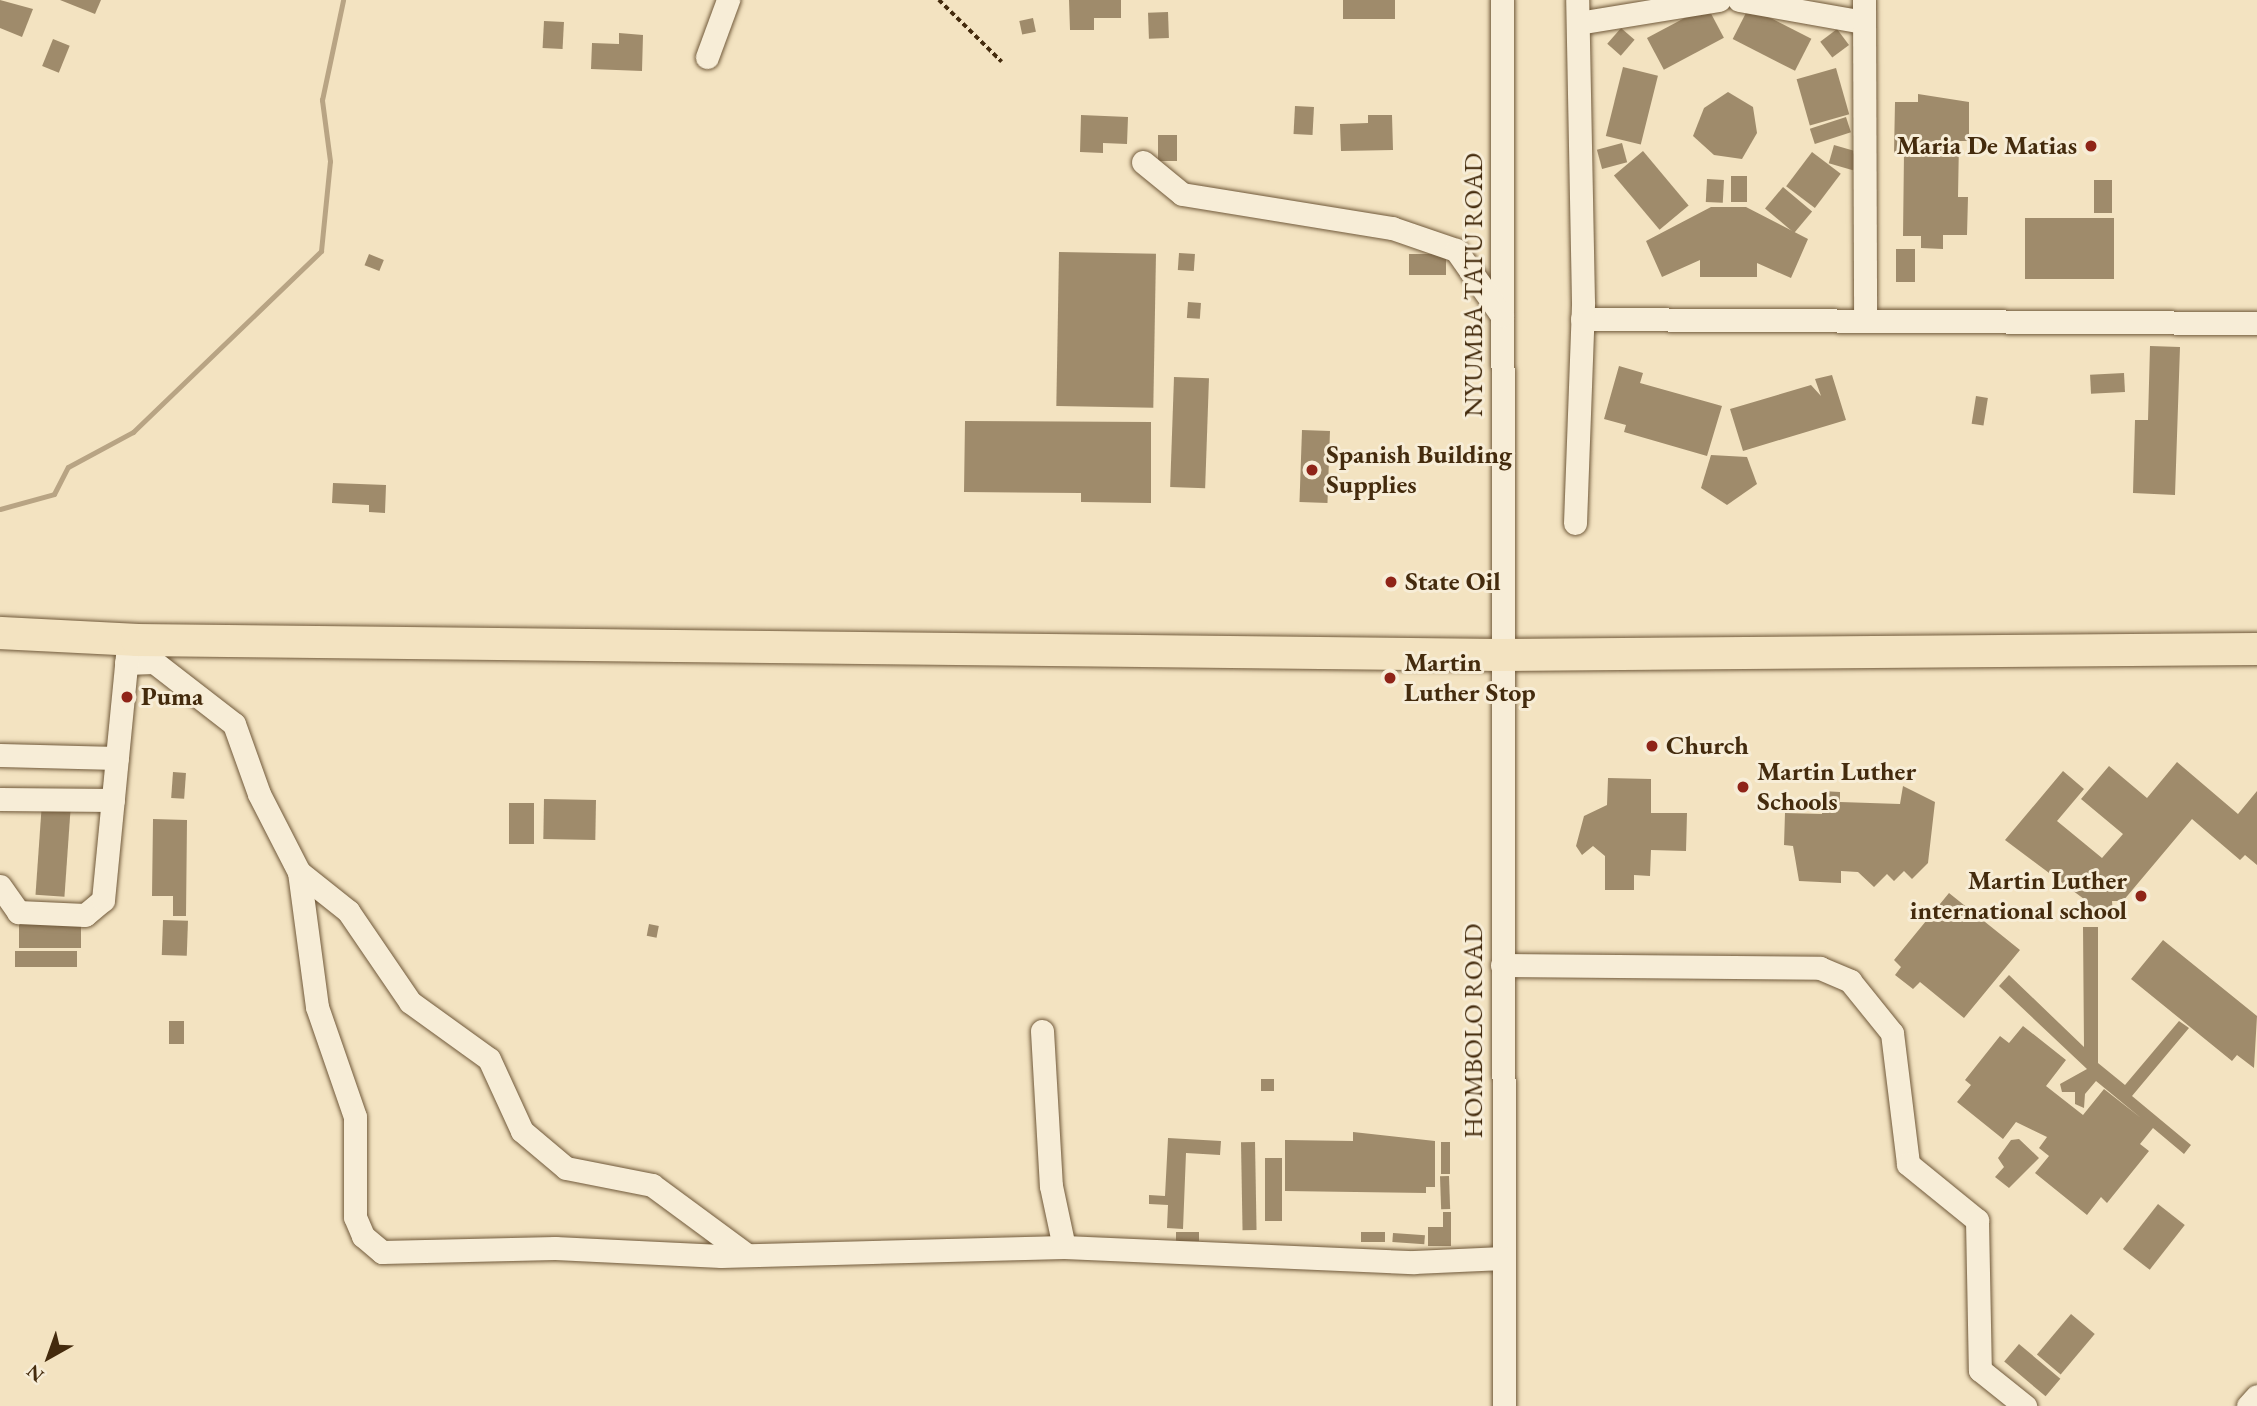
<!DOCTYPE html>
<style>
body{margin:0}
#map{position:relative;width:2257px;height:1406px;overflow:hidden;background:#f3e3c1;font-family:"EB Garamond",serif}
div>[style]{position:absolute}
[style*='--x']{left:calc(var(--x)*1px);top:calc(var(--y)*1px);width:calc(var(--w)*1px);rotate:calc(var(--a)*1deg)}
.stream>*{height:5px;margin:-2.5px;padding:0 2.5px;transform-origin:2.5px;border-radius:2.5px;background:#b8a484}
.building>*{inset:0;background:#9f8b6b;transform-origin:0 0}
.path>*{height:3.5px;margin-top:-1.75px;transform-origin:0;background:repeating-linear-gradient(90deg,#442b0d 0 5px,transparent 0 8.5px)}
.roads{filter:drop-shadow(0 0 2px #70593a) drop-shadow(0 0 2px #70593a)}
.minor>*{height:23px;margin:-11.5px;padding:0 11.5px;transform-origin:11.5px;border-radius:11.5px;background:#f7edd7}
.highway>*{height:32px;margin:-16px;padding:0 16px;transform-origin:16px;border-radius:16px;background:#f3e3c1}
.dots>*{width:19px;height:19px;translate:-50% -50%;box-sizing:border-box;border:4px solid #f7edd7;border-radius:50%}
span{translate:-50% -50%;white-space:nowrap;text-align:center;line-height:1.15;-webkit-text-stroke:6px #f7edd7;paint-order:stroke}
.poi-label{font-size:26px;color:#442b0d;font-weight:700}
.right{translate:-100% -50%;text-align:right}
.left{translate:0 -50%;text-align:left}
.street-label{font-size:26px;color:#442b0d}
.north{position:absolute;left:14px;top:1322px;width:70px;height:70px;-webkit-text-stroke:5px #f7edd7;paint-order:stroke;rotate:220deg;font-size:19px;font-weight:700;line-height:28px;text-align:center;color:#442b0d}
.north::after{content:'';display:block;margin:auto;width:24px;height:32px;background:#442b0d;clip-path:polygon(50% 0,100% 100%,50% 72%,0 100%)}
</style>
<div id="map">
<div class="stream">
<div style="--x:0;--y:509;--w:56;--a:-15.5"></div>
<div style="--x:54;--y:494;--w:30;--a:-63"></div>
<div style="--x:68;--y:467;--w:74;--a:-28.3"></div>
<div style="--x:133;--y:432;--w:261;--a:-43.9"></div>
<div style="--x:321;--y:251;--w:90;--a:-84.3"></div>
<div style="--x:330;--y:161;--w:62;--a:-97.5"></div>
<div style="--x:322;--y:100;--w:102;--a:-78.1"></div>
</div>
<div class="building">
<div style="clip-path:polygon(0 0,33px 9px,22px 37px,0 28px)"></div>
<div style="clip-path:polygon(60px 0,101px 0,95px 14px)"></div>
<div style="clip-path:polygon(1069px 0,1121px 0,1121px 18px,1094px 18px,1094px 30px,1070px 30px)"></div>
<div style="left:1343px;top:0;width:52px;height:19px"></div>
<div style="left:1707px;top:6px;width:36px;height:68px;rotate:62deg"></div>
<div style="left:1749px;top:7px;width:70px;height:36px;rotate:27deg"></div>
<div style="left:1168px;top:12px;width:26px;height:20px;rotate:88deg"></div>
<div style="left:1033px;top:18px;width:14px;height:14px;rotate:78deg"></div>
<div style="left:544px;top:21px;width:20px;height:27px;rotate:3deg"></div>
<div style="left:1621px;top:28px;width:18px;height:21px;rotate:41deg"></div>
<div style="left:1837px;top:29px;width:20px;height:21px;rotate:53deg"></div>
<div style="clip-path:polygon(619px 33px,643px 35px,642px 71px,591px 69px,592px 43px,619px 44px)"></div>
<div style="left:53px;top:39px;width:18px;height:29px;rotate:22deg"></div>
<div style="left:1623px;top:67px;width:36px;height:71px;rotate:14deg"></div>
<div style="left:1836px;top:68px;width:48px;height:41px;rotate:74deg"></div>
<div style="clip-path:polygon(1728px 92px,1753px 107px,1757px 133px,1742px 159px,1714px 155px,1693px 136px,1704px 108px)"></div>
<div style="clip-path:polygon(1918px 94px,1969px 102px,1969px 141px,1959px 141px,1958px 197px,1968px 197px,1967px 235px,1943px 235px,1943px 249px,1921px 248px,1921px 236px,1903px 236px,1904px 153px,1894px 153px,1895px 102px,1918px 102px)"></div>
<div style="left:1295px;top:106px;width:19px;height:28px;rotate:3deg"></div>
<div style="clip-path:polygon(1081px 115px,1128px 117px,1127px 144px,1103px 143px,1103px 153px,1080px 152px)"></div>
<div style="clip-path:polygon(1368px 115px,1392px 115px,1393px 150px,1341px 151px,1340px 124px,1368px 123px)"></div>
<div style="left:1846px;top:117px;width:16px;height:38px;rotate:72deg"></div>
<div style="left:1158px;top:135px;width:19px;height:26px"></div>
<div style="left:1622px;top:143px;width:20px;height:26px;rotate:75deg"></div>
<div style="left:1834px;top:145px;width:26px;height:19px;rotate:16deg"></div>
<div style="left:1643px;top:151px;width:71px;height:38px;rotate:50deg"></div>
<div style="left:1812px;top:152px;width:36px;height:43px;rotate:37deg"></div>
<div style="left:1731px;top:176px;width:16px;height:26px"></div>
<div style="left:1707px;top:179px;width:17px;height:23px;rotate:3deg"></div>
<div style="left:2094px;top:180px;width:18px;height:33px"></div>
<div style="left:1783px;top:187px;width:38px;height:28px;rotate:40deg"></div>
<div style="clip-path:polygon(1711px 207px,1746px 207px,1808px 239px,1791px 278px,1757px 263px,1757px 277px,1700px 277px,1700px 260px,1662px 277px,1646px 241px)"></div>
<div style="left:2025px;top:218px;width:89px;height:61px"></div>
<div style="left:1896px;top:249px;width:19px;height:33px"></div>
<div style="left:1059px;top:252px;width:97px;height:154px;rotate:1deg"></div>
<div style="left:1179px;top:253px;width:16px;height:17px;rotate:4deg"></div>
<div style="left:369px;top:254px;width:16px;height:12px;rotate:22deg"></div>
<div style="left:1409px;top:254px;width:37px;height:21px"></div>
<div style="left:1188px;top:302px;width:13px;height:16px;rotate:4deg"></div>
<div style="clip-path:polygon(2150px 346px,2180px 347px,2175px 495px,2133px 493px,2135px 420px,2148px 420px)"></div>
<div style="clip-path:polygon(1619px 366px,1643px 373px,1640px 383px,1722px 406px,1707px 456px,1624px 432px,1626px 425px,1604px 419px)"></div>
<div style="left:2124px;top:373px;width:19px;height:34px;rotate:87deg"></div>
<div style="clip-path:polygon(1832px 375px,1846px 420px,1743px 451px,1730px 409px,1811px 385px,1821px 396px,1815px 379px)"></div>
<div style="left:1174px;top:377px;width:35px;height:110px;rotate:2deg"></div>
<div style="left:1976px;top:396px;width:12px;height:28px;rotate:9deg"></div>
<div style="clip-path:polygon(965px 421px,1151px 422px,1151px 503px,1081px 502px,1081px 493px,964px 492px)"></div>
<div style="left:1302px;top:430px;width:28px;height:72px;rotate:2deg"></div>
<div style="clip-path:polygon(1711px 455px,1747px 457px,1757px 484px,1727px 505px,1701px 488px)"></div>
<div style="clip-path:polygon(333px 483px,386px 485px,385px 513px,369px 512px,369px 505px,332px 503px)"></div>
<div style="clip-path:polygon(2177px 762px,2238px 814px,2257px 791px,2257px 865px,2245px 855px,2240px 860px,2192px 819px,2123px 901px,2112px 901px,2113px 914px,2089px 915px,2088px 902px,2005px 840px,2063px 771px,2084px 789px,2057px 821px,2102px 858px,2123px 834px,2081px 799px,2109px 766px,2147px 798px)"></div>
<div style="left:173px;top:772px;width:13px;height:26px;rotate:4deg"></div>
<div style="clip-path:polygon(1608px 778px,1651px 779px,1651px 813px,1687px 813px,1686px 851px,1651px 850px,1650px 876px,1634px 875px,1634px 890px,1605px 890px,1605px 856px,1593px 846px,1582px 855px,1576px 846px,1584px 816px,1607px 805px)"></div>
<div style="clip-path:polygon(1903px 786px,1935px 802px,1928px 863px,1912px 879px,1904px 871px,1894px 881px,1887px 874px,1874px 887px,1858px 872px,1841px 871px,1841px 883px,1799px 881px,1793px 846px,1784px 845px,1785px 813px,1822px 814px,1822px 791px,1840px 792px,1840px 802px,1900px 804px)"></div>
<div style="left:544px;top:799px;width:52px;height:40px;rotate:1deg"></div>
<div style="left:42px;top:802px;width:29px;height:93px;rotate:4deg"></div>
<div style="left:509px;top:803px;width:25px;height:41px"></div>
<div style="clip-path:polygon(153px 819px,187px 820px,186px 916px,173px 916px,173px 896px,152px 896px)"></div>
<div style="clip-path:polygon(1949px 893px,2020px 950px,1964px 1018px,1920px 982px,1913px 989px,1895px 975px,1901px 967px,1894px 960px)"></div>
<div style="left:19px;top:917px;width:62px;height:31px"></div>
<div style="left:163px;top:920px;width:25px;height:35px;rotate:2deg"></div>
<div style="left:649px;top:924px;width:10px;height:12px;rotate:11deg"></div>
<div style="clip-path:polygon(2083px 927px,2098px 927px,2098px 1063px,2125px 1085px,2179px 1021px,2189px 1028px,2132px 1096px,2191px 1145px,2184px 1154px,2153px 1128px,2140px 1144px,2149px 1151px,2107px 1203px,2101px 1197px,2087px 1215px,2035px 1173px,2049px 1156px,2039px 1148px,2047px 1137px,2016px 1122px,2003px 1139px,1957px 1102px,1971px 1085px,1965px 1080px,2000px 1036px,2009px 1043px,2023px 1026px,2066px 1060px,2046px 1086px,2083px 1115px,2104px 1089px,2141px 1118px,2096px 1081px,2085px 1094px,2084px 1108px,2075px 1104px,2075px 1092px,2062px 1092px,2060px 1084px,2087px 1069px,1999px 986px,2009px 975px,2084px 1047px)"></div>
<div style="clip-path:polygon(2163px 940px,2257px 1016px,2254px 1068px,2237px 1055px,2232px 1061px,2131px 979px)"></div>
<div style="left:77px;top:951px;width:16px;height:62px;rotate:90deg"></div>
<div style="left:169px;top:1021px;width:15px;height:23px"></div>
<div style="left:1261px;top:1079px;width:13px;height:12px"></div>
<div style="clip-path:polygon(1353px 1132px,1435px 1141px,1435px 1187px,1426px 1187px,1426px 1193px,1285px 1191px,1285px 1140px,1353px 1141px)"></div>
<div style="clip-path:polygon(1168px 1138px,1221px 1141px,1220px 1155px,1186px 1153px,1183px 1229px,1167px 1228px,1168px 1205px,1149px 1204px,1149px 1195px,1165px 1196px)"></div>
<div style="clip-path:polygon(2019px 1139px,2039px 1158px,2009px 1188px,1995px 1177px,2004px 1167px,1998px 1158px,2011px 1140px)"></div>
<div style="left:1255px;top:1142px;width:88px;height:14px;rotate:89deg"></div>
<div style="left:1441px;top:1142px;width:9px;height:32px"></div>
<div style="left:1265px;top:1158px;width:17px;height:63px"></div>
<div style="left:1449px;top:1176px;width:33px;height:9px;rotate:88deg"></div>
<div style="left:2158px;top:1204px;width:34px;height:57px;rotate:38deg"></div>
<div style="clip-path:polygon(1443px 1212px,1451px 1212px,1451px 1246px,1428px 1246px,1428px 1227px,1443px 1227px)"></div>
<div style="left:1176px;top:1232px;width:23px;height:9px"></div>
<div style="left:1361px;top:1232px;width:24px;height:10px"></div>
<div style="left:1393px;top:1233px;width:32px;height:9px;rotate:4deg"></div>
<div style="left:2071px;top:1314px;width:31px;height:53px;rotate:40deg"></div>
<div style="left:2019px;top:1344px;width:54px;height:23px;rotate:40deg"></div>
</div>
<div class="path">
<div style="--x:939;--y:0;--w:88;--a:44.5"></div>
</div>
<div class="roads">
<div class="minor">
<div style="--x:1502;--y:0;--w:1406;--a:89.92"></div>
<div style="--x:1739;--y:0;--w:127;--a:10"></div>
<div style="--x:1864;--y:0;--w:321;--a:89.8"></div>
<div style="--x:1578;--y:23;--w:143;--a:-9.3"></div>
<div style="--x:707;--y:57;--w:61;--a:-69.8"></div>
<div style="--x:1143;--y:162;--w:50;--a:39.4"></div>
<div style="--x:1182;--y:194;--w:213;--a:9.2"></div>
<div style="--x:1392;--y:228;--w:68;--a:19"></div>
<div style="--x:1456;--y:250;--w:80;--a:55.1"></div>
<div style="--x:1582;--y:319;--w:675;--a:0.34"></div>
<div style="--x:1575;--y:523;--w:221;--a:-87.9"></div>
<div style="--x:1583;--y:302;--w:302;--a:-91.1"></div>
<div style="--x:126;--y:663;--w:28;--a:-2"></div>
<div style="--x:154;--y:662;--w:101;--a:37.8"></div>
<div style="--x:234;--y:724;--w:74;--a:70.3"></div>
<div style="--x:259;--y:794;--w:88;--a:62.9"></div>
<div style="--x:299;--y:872;--w:136;--a:82.4"></div>
<div style="--x:317;--y:1007;--w:116;--a:70.9"></div>
<div style="--x:355;--y:1117;--w:100;--a:90"></div>
<div style="--x:355;--y:1217;--w:21;--a:67"></div>
<div style="--x:363;--y:1236;--w:25;--a:40"></div>
<div style="--x:382;--y:1252;--w:173;--a:-1.3"></div>
<div style="--x:555;--y:1248;--w:166;--a:2.8"></div>
<div style="--x:721;--y:1256;--w:343;--a:-1.5"></div>
<div style="--x:1064;--y:1247;--w:350;--a:2.5"></div>
<div style="--x:1414;--y:1262;--w:89;--a:-2.6"></div>
<div style="--x:0;--y:755;--w:117;--a:1.5"></div>
<div style="--x:0;--y:799;--w:113;--a:0.5"></div>
<div style="--x:299;--y:872;--w:63;--a:38.5"></div>
<div style="--x:348;--y:911;--w:110;--a:55.7"></div>
<div style="--x:410;--y:1002;--w:97;--a:35.8"></div>
<div style="--x:489;--y:1059;--w:79;--a:65.4"></div>
<div style="--x:522;--y:1131;--w:57;--a:40.1"></div>
<div style="--x:566;--y:1168;--w:88;--a:11.2"></div>
<div style="--x:652;--y:1185;--w:118;--a:36.4"></div>
<div style="--x:0;--y:886;--w:32;--a:55"></div>
<div style="--x:18;--y:912;--w:67;--a:2.6"></div>
<div style="--x:85;--y:915;--w:23;--a:-40"></div>
<div style="--x:103;--y:900;--w:254;--a:-84.4"></div>
<div style="--x:1502;--y:965;--w:318;--a:0.5"></div>
<div style="--x:1820;--y:968;--w:33;--a:23"></div>
<div style="--x:1850;--y:981;--w:67;--a:51.1"></div>
<div style="--x:1892;--y:1033;--w:132;--a:83"></div>
<div style="--x:1908;--y:1164;--w:89;--a:39.1"></div>
<div style="--x:1977;--y:1220;--w:150;--a:88.9"></div>
<div style="--x:1980;--y:1370;--w:58;--a:38.7"></div>
<div style="--x:1042;--y:1031;--w:155;--a:86.7"></div>
<div style="--x:1051;--y:1186;--w:62;--a:78"></div>
<div style="--x:2248;--y:1406;--w:13;--a:-48"></div>
</div>
<div class="highway">
<div style="--x:0;--y:633;--w:137;--a:2.9"></div>
<div style="--x:137;--y:640;--w:1364;--a:0.63"></div>
<div style="--x:1501;--y:655;--w:756;--a:-0.45"></div>
</div>
</div>
<div class="dots">
<div style="left:2091px;top:146px;background:#8f2418"></div>
<div style="left:1312px;top:470px;background:#8f2418"></div>
<div style="left:1391px;top:582px;background:#8f2418"></div>
<div style="left:1390px;top:678px;background:#8f2418"></div>
<div style="left:127px;top:697px;background:#8f2418"></div>
<div style="left:1652px;top:746px;background:#8f2418"></div>
<div style="left:1743px;top:787px;background:#8f2418"></div>
<div style="left:2141px;top:896px;background:#8f2418"></div>
</div>
<div class="poi-label">
<span class="right" style="left:2077px;top:146px">Maria De Matias</span>
<span class="left" style="left:1326px;top:470px">Spanish Building<br>Supplies</span>
<span class="left" style="left:1405px;top:582px">State Oil</span>
<span class="left" style="left:1404px;top:678px">Martin<br>Luther Stop</span>
<span class="left" style="left:141px;top:697px">Puma</span>
<span class="left" style="left:1666px;top:746px">Church</span>
<span class="left" style="left:1757px;top:787px">Martin Luther<br>Schools</span>
<span class="right" style="left:2127px;top:896px">Martin Luther<br>international school</span>
</div>
<div class="street-label">
<span style="left:1474px;top:285px;rotate:-90deg">NYUMBA TATU ROAD</span>
<span style="left:1474px;top:1031px;rotate:-90deg">HOMBOLO ROAD</span>
</div>
<div class="north">N</div>
</div>
